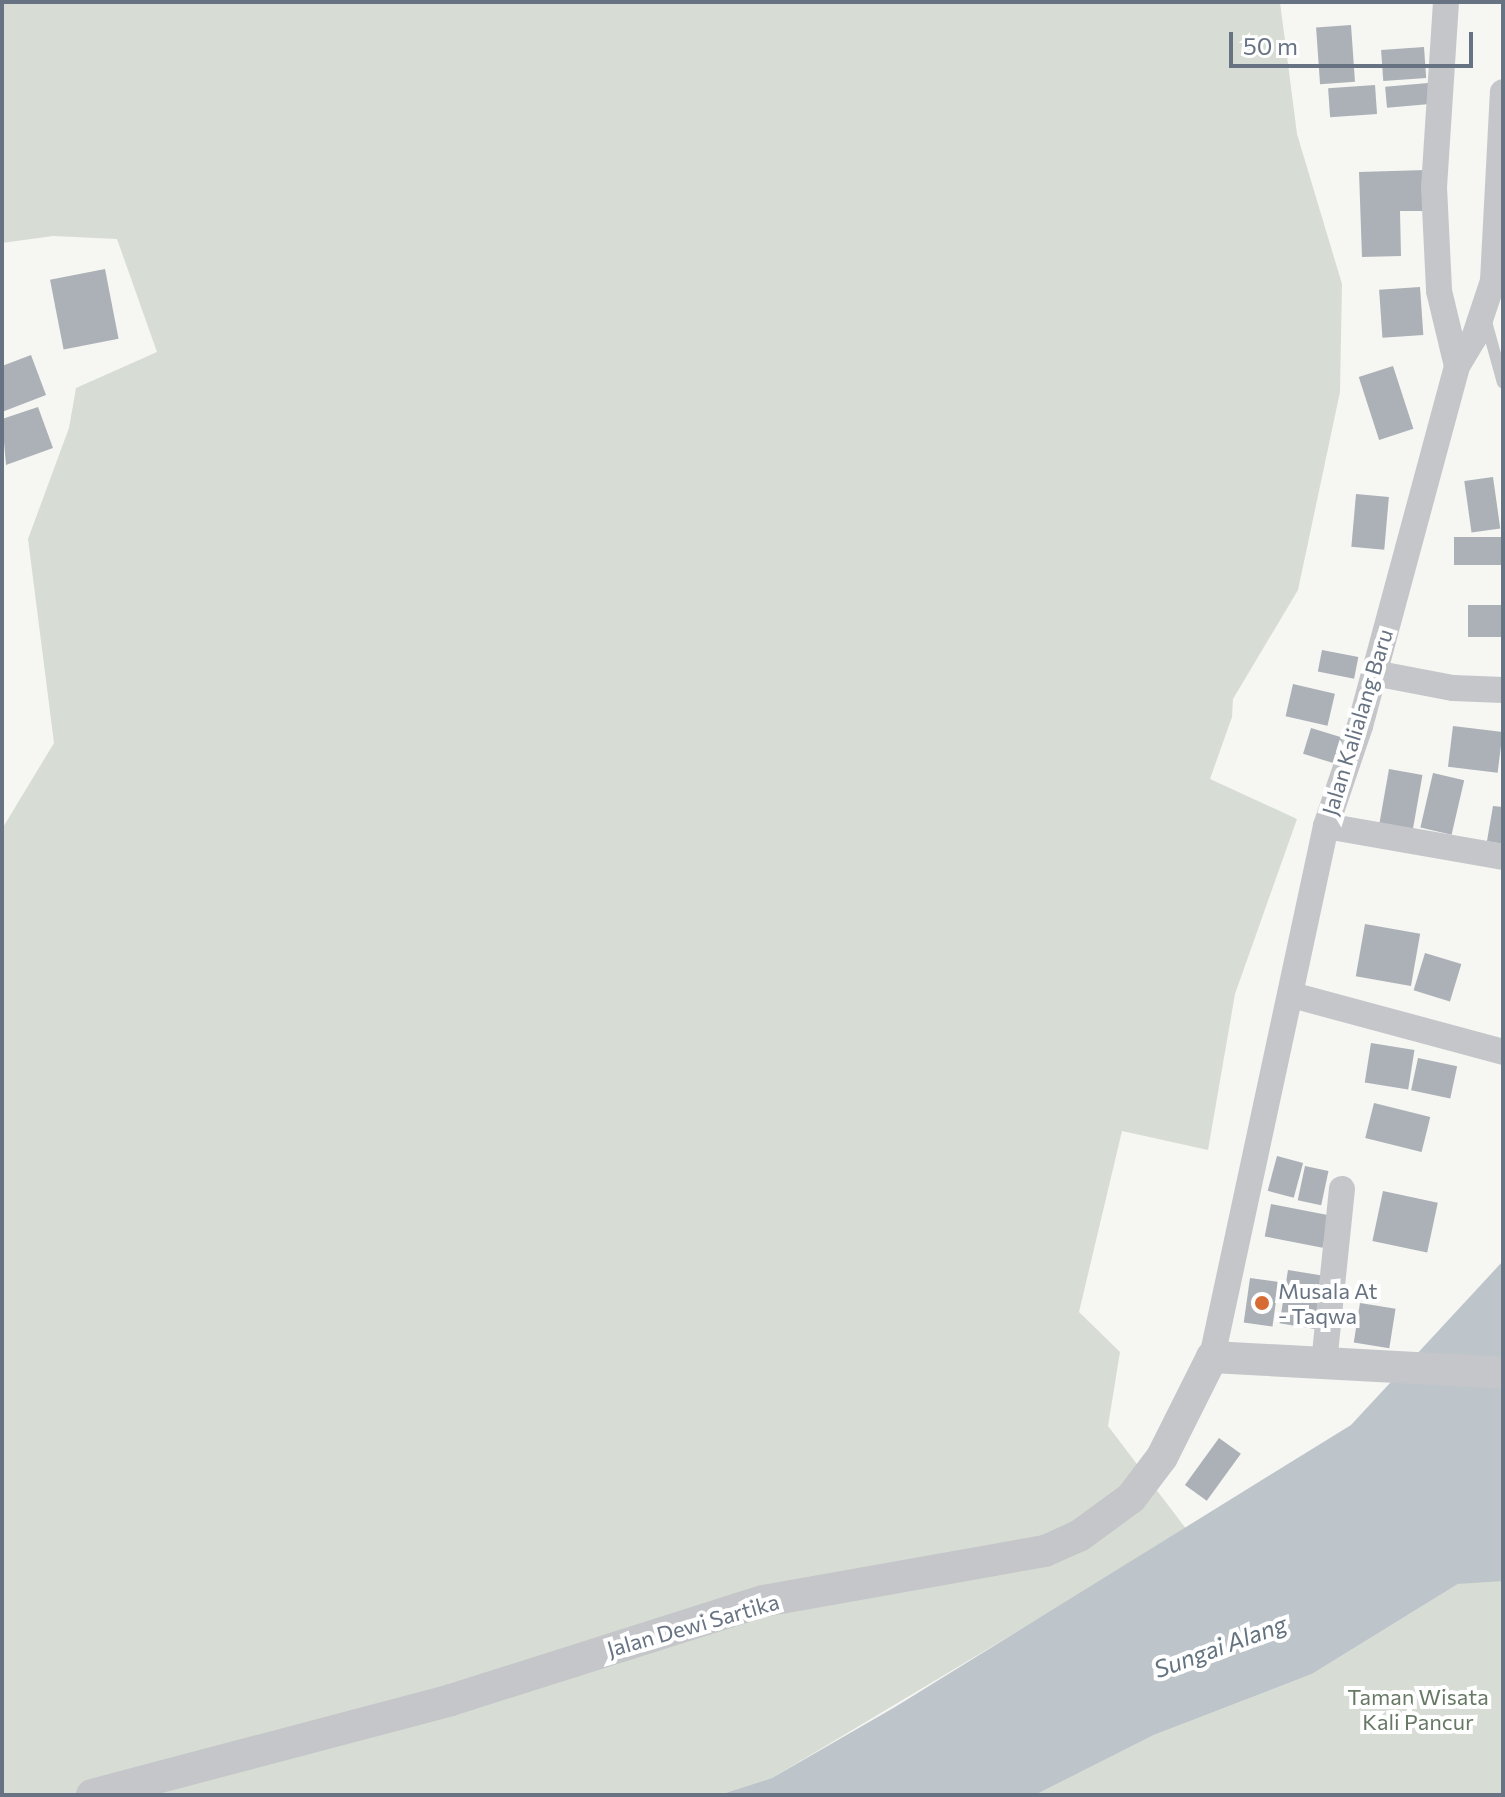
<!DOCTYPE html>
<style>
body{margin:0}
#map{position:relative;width:1505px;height:1797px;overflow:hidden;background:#f6f6f3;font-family:Commissioner,sans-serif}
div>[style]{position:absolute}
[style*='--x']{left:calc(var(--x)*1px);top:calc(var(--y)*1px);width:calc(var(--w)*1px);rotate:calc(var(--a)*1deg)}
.green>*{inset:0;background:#d7ddd4}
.water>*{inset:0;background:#bec5ca}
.building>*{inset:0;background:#abb1b7;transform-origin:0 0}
.service>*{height:12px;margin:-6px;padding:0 6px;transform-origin:6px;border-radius:6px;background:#c4c6ca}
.minor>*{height:26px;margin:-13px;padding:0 13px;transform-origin:13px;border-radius:13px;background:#c4c6ca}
.tertiary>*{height:32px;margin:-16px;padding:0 16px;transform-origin:16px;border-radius:16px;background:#c4c6ca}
.dots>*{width:22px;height:22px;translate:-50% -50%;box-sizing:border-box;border:4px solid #fff;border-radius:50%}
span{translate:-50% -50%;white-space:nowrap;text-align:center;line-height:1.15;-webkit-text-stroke:8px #fff;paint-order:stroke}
.street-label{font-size:22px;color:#677382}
.poi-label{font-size:22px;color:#677382}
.left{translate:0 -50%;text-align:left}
.park-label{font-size:22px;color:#677965}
.water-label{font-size:24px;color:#63737f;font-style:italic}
.frame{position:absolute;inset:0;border:4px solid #677382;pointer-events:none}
.scale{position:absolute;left:1229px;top:32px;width:244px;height:36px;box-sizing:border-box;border:4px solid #677382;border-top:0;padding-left:10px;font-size:24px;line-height:28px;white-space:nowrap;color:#677382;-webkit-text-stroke:6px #fff;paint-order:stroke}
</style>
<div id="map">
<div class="green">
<div style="clip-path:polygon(2px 2px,1280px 2px,1297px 134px,1342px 284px,1340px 392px,1298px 590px,1233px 699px,1232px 717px,1210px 779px,1297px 819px,1235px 994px,1208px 1150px,1122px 1131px,1079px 1312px,1120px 1352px,1108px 1426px,1187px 1530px,772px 1778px,719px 1795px,2px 1795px,2px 829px,54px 743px,28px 539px,69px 428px,76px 388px,157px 352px,117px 239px,53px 236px,2px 243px)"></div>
<div style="clip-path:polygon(1493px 1578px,1503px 1581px,1503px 1795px,1035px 1795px,1154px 1735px,1312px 1674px,1458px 1584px)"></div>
</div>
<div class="water">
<div style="clip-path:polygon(1503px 1261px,1503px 1581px,1458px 1584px,1312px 1674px,1154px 1735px,1035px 1795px,719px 1795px,772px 1778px,895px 1707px,1351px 1425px)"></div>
</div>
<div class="building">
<div style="left:1351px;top:25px;width:57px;height:35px;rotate:86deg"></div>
<div style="left:1424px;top:47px;width:31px;height:43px;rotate:86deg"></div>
<div style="left:1428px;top:83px;width:21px;height:43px;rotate:85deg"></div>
<div style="left:1375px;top:85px;width:29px;height:47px;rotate:86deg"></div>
<div style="clip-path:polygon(1426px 170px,1427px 211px,1400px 211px,1401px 256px,1362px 257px,1359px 172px)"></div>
<div style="left:105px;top:269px;width:71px;height:56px;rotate:79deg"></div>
<div style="left:1420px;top:287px;width:48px;height:41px;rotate:86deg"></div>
<div style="clip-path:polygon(31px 355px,46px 395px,2px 412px,2px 366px)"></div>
<div style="left:1393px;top:366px;width:66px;height:36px;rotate:72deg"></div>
<div style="clip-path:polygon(38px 407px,53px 448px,6px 465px,2px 419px)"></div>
<div style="left:1493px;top:477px;width:52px;height:29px;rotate:82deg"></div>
<div style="left:1356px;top:494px;width:33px;height:53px;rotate:5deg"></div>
<div style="left:1503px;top:537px;width:28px;height:49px;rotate:90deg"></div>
<div style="left:1468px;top:605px;width:35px;height:32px"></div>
<div style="left:1322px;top:650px;width:37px;height:22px;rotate:11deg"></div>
<div style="left:1293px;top:684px;width:43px;height:33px;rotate:13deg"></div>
<div style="left:1453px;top:726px;width:50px;height:41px;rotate:7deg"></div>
<div style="left:1311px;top:728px;width:41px;height:27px;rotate:17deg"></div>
<div style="left:1389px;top:769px;width:34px;height:56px;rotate:10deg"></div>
<div style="left:1433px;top:773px;width:32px;height:56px;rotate:13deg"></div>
<div style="clip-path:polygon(1493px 806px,1503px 807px,1503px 844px,1487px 841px)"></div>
<div style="left:1365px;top:924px;width:56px;height:53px;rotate:10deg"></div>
<div style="left:1425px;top:953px;width:38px;height:39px;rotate:17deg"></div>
<div style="left:1371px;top:1043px;width:44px;height:40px;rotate:9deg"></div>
<div style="left:1418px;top:1058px;width:40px;height:33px;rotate:12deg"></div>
<div style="left:1374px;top:1103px;width:58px;height:36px;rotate:14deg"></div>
<div style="left:1277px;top:1156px;width:27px;height:36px;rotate:15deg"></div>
<div style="left:1305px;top:1166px;width:24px;height:35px;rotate:12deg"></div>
<div style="left:1383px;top:1191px;width:56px;height:51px;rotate:12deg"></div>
<div style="left:1271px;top:1204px;width:59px;height:33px;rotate:11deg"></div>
<div style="left:1288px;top:1270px;width:36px;height:54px;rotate:9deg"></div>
<div style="left:1250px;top:1278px;width:29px;height:45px;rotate:8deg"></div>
<div style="left:1360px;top:1303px;width:36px;height:40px;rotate:9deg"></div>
<div style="left:1219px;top:1438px;width:27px;height:58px;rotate:36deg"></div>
</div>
<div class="service">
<div style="--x:1485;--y:318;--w:67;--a:74.5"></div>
</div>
<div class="minor">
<div style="--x:1446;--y:2;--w:185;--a:93.7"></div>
<div style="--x:1434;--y:187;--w:104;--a:87.2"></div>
<div style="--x:1439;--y:291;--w:77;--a:76.5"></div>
<div style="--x:1374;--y:673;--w:80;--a:10.8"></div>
<div style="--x:1453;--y:688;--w:50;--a:2.3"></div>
<div style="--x:1326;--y:826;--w:180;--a:9.9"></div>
<div style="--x:1292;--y:995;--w:219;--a:15.1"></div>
<div style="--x:1212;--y:1357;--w:543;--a:-77.88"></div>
<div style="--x:1326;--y:826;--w:106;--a:-71.2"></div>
<div style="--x:1360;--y:726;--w:373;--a:-74.9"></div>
<div style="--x:1457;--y:366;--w:33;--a:-59"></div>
<div style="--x:1474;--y:338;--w:60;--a:-71.6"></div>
<div style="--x:1493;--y:281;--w:189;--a:-87"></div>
<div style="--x:1324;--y:1363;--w:175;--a:-84.1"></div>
</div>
<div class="tertiary">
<div style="--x:92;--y:1795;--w:371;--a:-14.8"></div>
<div style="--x:451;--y:1700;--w:328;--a:-17.6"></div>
<div style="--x:764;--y:1601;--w:285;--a:-10.1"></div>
<div style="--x:1045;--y:1551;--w:37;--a:-24"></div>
<div style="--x:1079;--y:1536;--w:64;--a:-36.2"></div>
<div style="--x:1131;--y:1498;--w:51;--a:-52.9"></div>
<div style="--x:1162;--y:1457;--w:112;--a:-63.4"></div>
<div style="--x:1212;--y:1357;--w:291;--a:3.1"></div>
</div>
<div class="dots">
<div style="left:1262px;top:1303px;background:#d66c33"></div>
</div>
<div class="street-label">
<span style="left:1357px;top:722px;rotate:-73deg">Jalan Kalialang Baru</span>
<span style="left:693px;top:1625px;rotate:-16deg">Jalan Dewi Sartika</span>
</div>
<div class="poi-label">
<span class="left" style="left:1278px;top:1303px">Musala At<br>- Taqwa</span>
</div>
<div class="park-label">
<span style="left:1418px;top:1709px">Taman Wisata<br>Kali Pancur</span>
</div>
<div class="water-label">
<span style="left:1220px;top:1646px;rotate:-20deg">Sungai Alang</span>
</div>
<div class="frame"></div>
<div class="scale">50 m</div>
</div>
